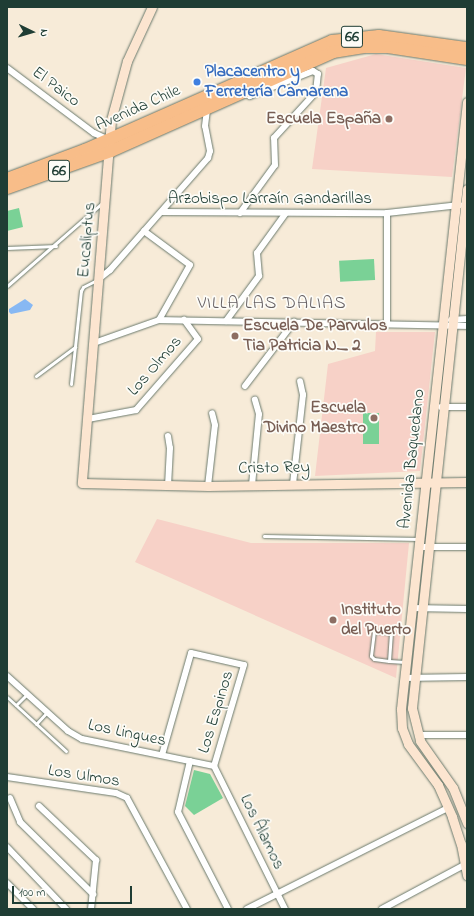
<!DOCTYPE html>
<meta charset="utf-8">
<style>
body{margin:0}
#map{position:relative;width:474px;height:916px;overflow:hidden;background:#f7ebd8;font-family:"Indie Flower",sans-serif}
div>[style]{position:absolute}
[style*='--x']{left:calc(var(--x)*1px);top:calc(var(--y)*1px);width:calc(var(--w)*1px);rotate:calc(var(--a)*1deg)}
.built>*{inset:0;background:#f7d1c7}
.green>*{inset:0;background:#7ad196;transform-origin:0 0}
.water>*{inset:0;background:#87b8f3}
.roads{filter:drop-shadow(0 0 1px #6b7a6d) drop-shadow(0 0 1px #6b7a6d)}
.lane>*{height:3px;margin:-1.5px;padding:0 1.5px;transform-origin:1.5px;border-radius:1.5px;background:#fff}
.street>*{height:6px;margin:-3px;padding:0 3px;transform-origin:3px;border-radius:3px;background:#fff}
.secondary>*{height:9px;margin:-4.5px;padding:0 4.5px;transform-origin:4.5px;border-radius:4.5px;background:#fce5d0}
.highway>*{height:12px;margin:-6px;padding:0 6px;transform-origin:6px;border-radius:6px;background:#f8bd89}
.dots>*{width:11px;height:11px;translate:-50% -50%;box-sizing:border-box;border:2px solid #fdfcf7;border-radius:50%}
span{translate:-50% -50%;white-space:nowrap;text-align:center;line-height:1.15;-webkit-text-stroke:3.5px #fdfcf7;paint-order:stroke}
.shield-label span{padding:1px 3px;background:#fdfcf7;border:1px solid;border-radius:3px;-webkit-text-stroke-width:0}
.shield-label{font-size:16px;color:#1f3d34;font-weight:700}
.shop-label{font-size:17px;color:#366cbe;font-weight:700}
.left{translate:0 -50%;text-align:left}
.street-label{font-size:17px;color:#1f3d34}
.education-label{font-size:17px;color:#785e54;font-weight:700}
.right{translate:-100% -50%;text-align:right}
.neighbourhood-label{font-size:18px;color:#655f62;letter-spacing:1px}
.frame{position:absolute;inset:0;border:8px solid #1f3d34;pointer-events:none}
.north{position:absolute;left:12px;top:12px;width:40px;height:40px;-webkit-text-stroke:3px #fdfcf7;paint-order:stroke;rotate:95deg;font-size:11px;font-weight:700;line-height:16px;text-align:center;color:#1f3d34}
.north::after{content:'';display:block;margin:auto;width:14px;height:18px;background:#1f3d34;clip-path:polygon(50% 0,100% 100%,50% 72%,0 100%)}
.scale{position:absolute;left:12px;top:886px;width:120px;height:18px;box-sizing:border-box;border:2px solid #1f3d34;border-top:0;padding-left:5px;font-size:12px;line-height:14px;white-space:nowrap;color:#1f3d34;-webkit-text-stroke:3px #fdfcf7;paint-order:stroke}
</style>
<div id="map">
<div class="built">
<div style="clip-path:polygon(376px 54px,466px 68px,452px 177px,312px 169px,326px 68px)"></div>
<div style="clip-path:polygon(376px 332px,435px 332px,420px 471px,315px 476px,328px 364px,375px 351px)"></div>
<div style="clip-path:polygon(157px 519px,251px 543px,409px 543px,396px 678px,135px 562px)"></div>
</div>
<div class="green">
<div style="clip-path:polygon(19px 208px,23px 227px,7px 231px,7px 211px)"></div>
<div style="left:374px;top:259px;width:21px;height:35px;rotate:87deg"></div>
<div style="left:363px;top:413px;width:16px;height:31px"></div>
<div style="clip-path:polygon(194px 770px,210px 774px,223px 798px,194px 815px,185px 806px)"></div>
</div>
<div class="water">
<div style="clip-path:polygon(25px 299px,33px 305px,30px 310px,11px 314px,9px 312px,9px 309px)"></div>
</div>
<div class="roads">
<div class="lane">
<div style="--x:7;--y:248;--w:49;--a:-2.3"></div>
<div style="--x:7;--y:286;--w:126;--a:-41.1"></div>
<div style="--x:36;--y:376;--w:49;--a:-36.6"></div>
<div style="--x:71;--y:384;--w:94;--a:-83.9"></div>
<div style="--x:81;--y:291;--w:4;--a:-63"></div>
<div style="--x:83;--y:287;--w:16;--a:-27"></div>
<div style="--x:264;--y:536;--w:155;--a:1.1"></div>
<div style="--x:389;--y:661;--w:28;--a:-86"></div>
<div style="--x:391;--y:633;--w:17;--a:-173"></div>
<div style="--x:374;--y:631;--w:25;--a:97"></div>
<div style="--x:371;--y:656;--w:4;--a:45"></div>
<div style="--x:374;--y:659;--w:15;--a:8"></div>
<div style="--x:389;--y:661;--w:16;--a:4"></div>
<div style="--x:7;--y:697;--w:80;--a:42.5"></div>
<div style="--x:16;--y:705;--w:16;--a:-45"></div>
<div style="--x:36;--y:724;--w:16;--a:-47"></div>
</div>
<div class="street">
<div style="--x:7;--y:68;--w:109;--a:36.8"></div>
<div style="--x:94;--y:133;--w:14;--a:25"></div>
<div style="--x:162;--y:212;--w:225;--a:0.3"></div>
<div style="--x:387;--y:213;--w:73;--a:-6.3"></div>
<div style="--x:240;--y:213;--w:59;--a:-53.9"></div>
<div style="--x:275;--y:165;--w:27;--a:-92"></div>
<div style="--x:274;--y:138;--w:62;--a:-47.6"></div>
<div style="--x:316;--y:92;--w:18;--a:-84"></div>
<div style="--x:318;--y:74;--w:6;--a:-149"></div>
<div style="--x:313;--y:71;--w:68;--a:158.4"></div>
<div style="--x:250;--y:96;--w:8;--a:-113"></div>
<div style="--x:144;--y:231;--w:57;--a:36.5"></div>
<div style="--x:190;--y:265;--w:63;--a:119.4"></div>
<div style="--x:100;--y:278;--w:13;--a:-39"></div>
<div style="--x:110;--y:270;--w:149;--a:-48.8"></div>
<div style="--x:208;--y:158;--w:7;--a:-74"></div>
<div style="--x:210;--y:151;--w:25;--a:-101"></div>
<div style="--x:205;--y:126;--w:16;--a:-83"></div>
<div style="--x:451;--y:320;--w:16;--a:-4"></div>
<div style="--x:226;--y:321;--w:56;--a:-53.7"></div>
<div style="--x:259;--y:276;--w:23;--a:-95"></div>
<div style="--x:257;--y:253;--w:49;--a:-54.1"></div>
<div style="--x:387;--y:323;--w:110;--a:-90"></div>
<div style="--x:94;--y:343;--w:69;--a:-19.5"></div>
<div style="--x:159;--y:320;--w:308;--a:1.1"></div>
<div style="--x:245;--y:386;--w:81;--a:-52.6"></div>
<div style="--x:441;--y:407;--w:26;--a:0"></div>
<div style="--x:88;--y:419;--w:49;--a:-10.6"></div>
<div style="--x:136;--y:410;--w:94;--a:-48.9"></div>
<div style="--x:198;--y:339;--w:24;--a:-126"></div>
<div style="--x:168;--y:436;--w:12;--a:81"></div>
<div style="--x:170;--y:448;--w:38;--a:93"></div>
<div style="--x:293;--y:484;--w:90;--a:-83.6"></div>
<div style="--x:303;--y:395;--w:14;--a:-102"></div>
<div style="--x:252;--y:485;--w:71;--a:-84.4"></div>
<div style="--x:259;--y:414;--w:15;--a:-106"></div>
<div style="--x:208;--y:486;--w:61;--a:-83.5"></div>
<div style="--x:215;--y:425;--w:12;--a:-104"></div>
<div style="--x:418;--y:547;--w:49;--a:0"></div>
<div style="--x:412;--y:608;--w:55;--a:1"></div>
<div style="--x:7;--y:676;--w:82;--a:42"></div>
<div style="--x:68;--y:731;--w:16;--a:30"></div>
<div style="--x:82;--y:739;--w:135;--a:11.6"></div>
<div style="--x:404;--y:678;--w:63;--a:-0.9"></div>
<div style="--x:418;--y:735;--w:49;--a:0"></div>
<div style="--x:162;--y:755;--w:106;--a:-74.1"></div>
<div style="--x:191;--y:653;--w:54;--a:12.8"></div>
<div style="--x:244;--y:665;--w:105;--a:106.5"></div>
<div style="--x:190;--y:761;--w:52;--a:103.2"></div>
<div style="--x:178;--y:812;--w:109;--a:62.7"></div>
<div style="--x:214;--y:766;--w:160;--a:63.6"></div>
<div style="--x:7;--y:777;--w:110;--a:8.4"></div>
<div style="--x:116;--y:793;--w:12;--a:24"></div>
<div style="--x:127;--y:798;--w:126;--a:61.6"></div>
<div style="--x:10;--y:798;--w:26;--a:67"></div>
<div style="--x:20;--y:822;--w:103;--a:44.6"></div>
<div style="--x:39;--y:806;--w:79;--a:43.5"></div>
<div style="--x:96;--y:860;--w:49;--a:95.8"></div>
<div style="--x:7;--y:847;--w:86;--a:46.4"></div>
<div style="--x:7;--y:883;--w:37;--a:45"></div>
<div style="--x:247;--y:909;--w:225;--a:-26.7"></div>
<div style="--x:382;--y:909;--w:95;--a:-28.2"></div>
</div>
<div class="secondary">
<div style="--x:152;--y:7;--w:60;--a:114.8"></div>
<div style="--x:127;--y:61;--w:61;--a:105.2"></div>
<div style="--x:111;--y:120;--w:364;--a:94.6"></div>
<div style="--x:82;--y:483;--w:126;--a:1.4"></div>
<div style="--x:208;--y:486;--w:259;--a:-0.9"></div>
<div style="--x:467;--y:102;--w:611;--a:96.21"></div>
<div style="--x:401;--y:709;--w:19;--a:87"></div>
<div style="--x:402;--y:728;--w:17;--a:69"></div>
<div style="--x:408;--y:744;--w:51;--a:53.8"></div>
<div style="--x:438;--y:785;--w:35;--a:66"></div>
<div style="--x:452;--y:817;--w:28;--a:72"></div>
<div style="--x:461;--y:844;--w:32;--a:79"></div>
<div style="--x:467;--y:189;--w:522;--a:96.05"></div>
<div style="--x:412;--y:708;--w:34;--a:76"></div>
<div style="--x:420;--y:741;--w:57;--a:54.9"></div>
<div style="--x:453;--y:788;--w:38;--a:68"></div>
</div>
<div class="highway">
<div style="--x:7;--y:179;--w:83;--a:-20.4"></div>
<div style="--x:85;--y:150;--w:270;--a:-23.8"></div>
<div style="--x:332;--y:41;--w:47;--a:-6.1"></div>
<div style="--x:379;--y:36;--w:89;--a:7.8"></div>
<div style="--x:7;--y:188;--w:110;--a:-19.6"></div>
<div style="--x:111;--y:151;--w:243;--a:-24"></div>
<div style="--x:333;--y:52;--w:33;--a:-9"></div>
<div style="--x:366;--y:47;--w:22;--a:0"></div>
<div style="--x:388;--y:47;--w:80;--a:8.6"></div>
</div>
</div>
<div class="dots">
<div style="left:197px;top:82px;background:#3f7fe0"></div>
<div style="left:389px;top:119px;background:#8d6e63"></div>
<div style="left:235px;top:336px;background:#8d6e63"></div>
<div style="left:374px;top:418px;background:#8d6e63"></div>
<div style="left:333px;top:620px;background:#8d6e63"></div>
</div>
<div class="shield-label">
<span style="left:352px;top:37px">66</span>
<span style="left:59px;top:171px">66</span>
</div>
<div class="shop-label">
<span class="left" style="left:205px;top:82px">Placacentro y<br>Ferretería Camarena</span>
</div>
<div class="street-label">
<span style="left:56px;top:87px;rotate:37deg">El Paico</span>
<span style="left:138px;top:108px;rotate:-24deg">Avenida Chile</span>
<span style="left:270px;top:199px">Arzobispo Larraín Gandarillas</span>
<span style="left:87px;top:240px;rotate:-85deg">Eucaliptus</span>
<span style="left:155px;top:366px;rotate:-49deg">Los Olmos</span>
<span style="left:412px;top:459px;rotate:-84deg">Avenida Baquedano</span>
<span style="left:274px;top:468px;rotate:-1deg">Cristo Rey</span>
<span style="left:216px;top:712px;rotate:-73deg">Los Espinos</span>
<span style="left:127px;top:733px;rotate:12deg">Los Lingues</span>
<span style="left:84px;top:776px;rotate:9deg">Los Ulmos</span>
<span style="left:262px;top:832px;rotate:64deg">Los Álamos</span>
</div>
<div class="education-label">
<span class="right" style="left:381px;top:119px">Escuela España</span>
<span class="left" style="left:243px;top:336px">Escuela De Parvulos<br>Tia Patricia N_ 2</span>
<span class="right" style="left:366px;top:418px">Escuela<br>Divino Maestro</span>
<span class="left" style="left:341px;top:620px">Instituto<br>del Puerto</span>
</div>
<div class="neighbourhood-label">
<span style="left:272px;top:304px">VILLA LAS DALIAS</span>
</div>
<div class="frame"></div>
<div class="north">N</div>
<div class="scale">100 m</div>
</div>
